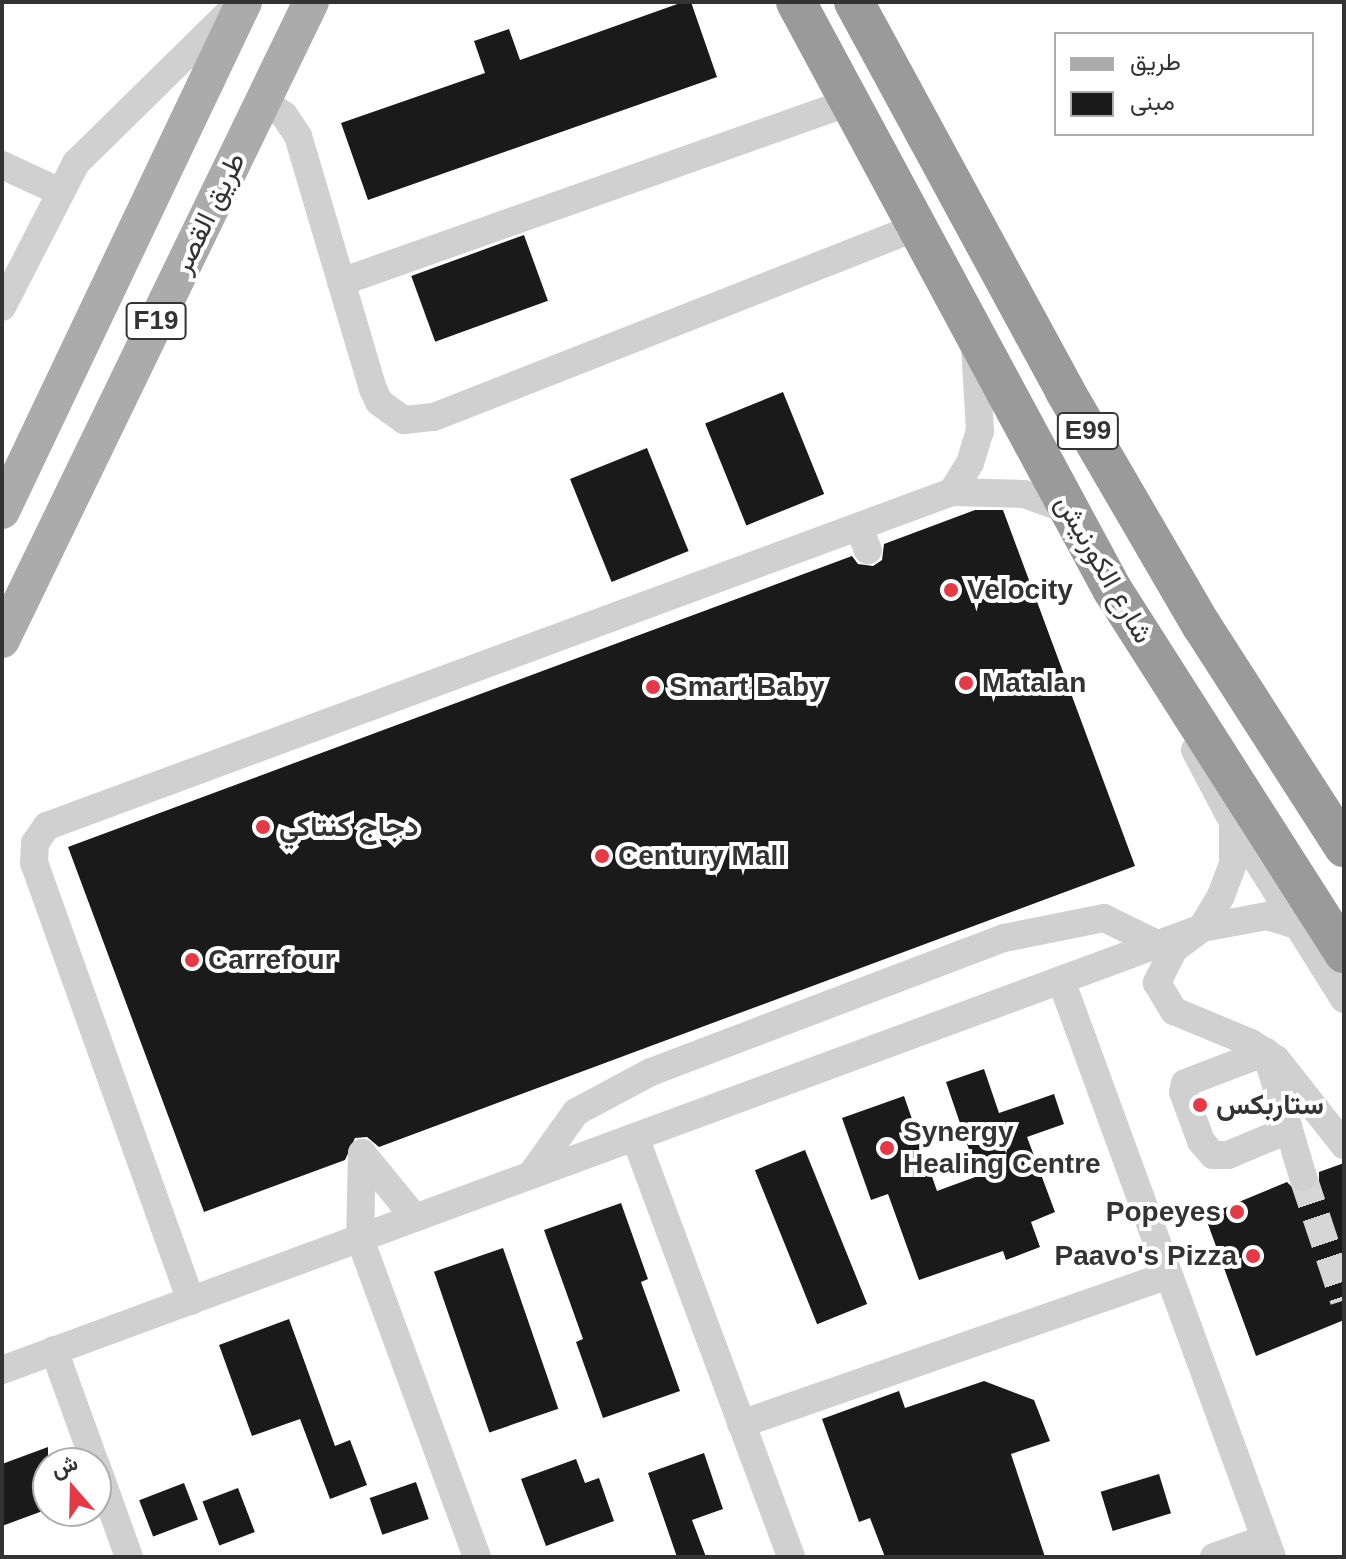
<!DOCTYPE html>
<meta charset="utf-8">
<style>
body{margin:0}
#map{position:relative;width:1346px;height:1559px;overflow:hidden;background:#fff;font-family:Arial,Vazirmatn,sans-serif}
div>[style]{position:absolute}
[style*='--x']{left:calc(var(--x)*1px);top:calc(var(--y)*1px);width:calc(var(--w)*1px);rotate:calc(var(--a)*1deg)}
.building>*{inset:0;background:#1a1a1a;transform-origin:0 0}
.minor-tunnel>*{height:28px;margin-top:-14px;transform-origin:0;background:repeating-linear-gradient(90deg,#d6d6d6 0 28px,transparent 0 42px)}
.minor>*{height:28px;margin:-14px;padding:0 14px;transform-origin:14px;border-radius:14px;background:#d0d0d0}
.major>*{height:36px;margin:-18px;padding:0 18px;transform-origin:18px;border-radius:18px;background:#ababab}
.highway>*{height:40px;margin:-20px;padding:0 20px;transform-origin:20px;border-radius:20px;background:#9a9a9a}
.dots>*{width:22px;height:22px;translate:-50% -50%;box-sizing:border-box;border:4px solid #fff;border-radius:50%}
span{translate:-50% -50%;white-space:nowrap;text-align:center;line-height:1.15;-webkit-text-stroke:8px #fff;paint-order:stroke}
.shield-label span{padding:2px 6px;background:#fff;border:2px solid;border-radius:6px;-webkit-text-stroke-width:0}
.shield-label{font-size:26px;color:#333;font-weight:700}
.street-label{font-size:28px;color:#333}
.poi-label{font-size:28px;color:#333;font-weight:700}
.left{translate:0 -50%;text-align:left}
.right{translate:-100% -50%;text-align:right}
.frame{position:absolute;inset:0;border:4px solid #333;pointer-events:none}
.legend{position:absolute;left:1054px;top:32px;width:260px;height:104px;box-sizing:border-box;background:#fff;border:2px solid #adadad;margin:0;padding:10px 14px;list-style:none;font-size:24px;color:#333}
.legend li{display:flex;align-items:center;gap:16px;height:40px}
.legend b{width:40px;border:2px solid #adadad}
.north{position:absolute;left:32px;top:1447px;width:80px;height:80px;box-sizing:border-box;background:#fff;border:2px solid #adadad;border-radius:50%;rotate:340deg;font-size:22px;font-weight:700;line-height:32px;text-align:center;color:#333}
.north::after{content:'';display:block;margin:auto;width:28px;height:36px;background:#e63946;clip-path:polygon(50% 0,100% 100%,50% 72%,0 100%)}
</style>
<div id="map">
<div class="building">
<div style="clip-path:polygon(683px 2px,691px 2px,717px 77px,368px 200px,341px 123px,485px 73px,474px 41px,509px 29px,520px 60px)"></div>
<div style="left:524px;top:235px;width:70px;height:120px;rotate:70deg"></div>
<div style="left:783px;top:392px;width:110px;height:84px;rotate:68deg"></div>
<div style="left:647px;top:448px;width:111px;height:83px;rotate:68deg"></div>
<div style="clip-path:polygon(975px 510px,1003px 510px,1135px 866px,379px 1147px,367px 1137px,355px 1138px,345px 1160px,204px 1212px,68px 847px,852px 556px,858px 564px,873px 566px,882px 560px,884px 544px)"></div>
<div style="clip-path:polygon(984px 1069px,999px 1113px,1054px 1094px,1064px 1124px,1027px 1137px,1055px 1212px,1031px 1222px,1040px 1247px,1006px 1260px,1003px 1251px,919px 1280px,888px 1194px,871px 1200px,842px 1118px,904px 1096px,937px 1191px,978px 1176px,946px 1082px)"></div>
<div style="left:805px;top:1150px;width:166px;height:54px;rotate:68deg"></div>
<div style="clip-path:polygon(1344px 1163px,1344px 1320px,1256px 1356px,1205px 1216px,1287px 1182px,1298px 1193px,1309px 1193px,1319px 1182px,1319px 1172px)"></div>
<div style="clip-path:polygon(621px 1203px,648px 1279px,641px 1282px,680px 1391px,603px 1418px,576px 1342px,583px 1339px,544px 1230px)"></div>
<div style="left:503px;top:1248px;width:170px;height:73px;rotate:71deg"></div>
<div style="clip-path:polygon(289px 1319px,335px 1446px,350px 1440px,367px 1485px,330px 1499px,300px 1419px,252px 1436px,219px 1345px)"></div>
<div style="clip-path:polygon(984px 1381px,1034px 1400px,1050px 1441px,1011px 1454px,1045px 1557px,885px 1557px,870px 1518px,859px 1522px,822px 1419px,899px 1391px,905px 1408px)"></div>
<div style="clip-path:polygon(48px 1447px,48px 1509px,2px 1526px,2px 1464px)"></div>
<div style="clip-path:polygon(704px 1453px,723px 1509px,692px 1520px,706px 1557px,677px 1557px,648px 1473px)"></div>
<div style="clip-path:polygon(576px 1459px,585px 1483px,599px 1478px,614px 1521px,546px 1546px,521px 1479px)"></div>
<div style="left:1159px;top:1474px;width:41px;height:61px;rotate:73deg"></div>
<div style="left:416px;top:1482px;width:39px;height:49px;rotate:71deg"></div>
<div style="left:184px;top:1483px;width:39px;height:48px;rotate:69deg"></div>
<div style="left:238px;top:1488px;width:47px;height:38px;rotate:69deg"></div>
</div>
<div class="minor-tunnel">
<div style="--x:1303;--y:1177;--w:130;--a:71.6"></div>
</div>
<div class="minor">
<div style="--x:263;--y:100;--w:26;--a:36"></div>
<div style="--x:284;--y:115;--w:25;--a:56"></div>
<div style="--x:298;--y:136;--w:264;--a:73.5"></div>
<div style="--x:373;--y:389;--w:14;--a:65"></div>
<div style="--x:379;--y:402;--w:31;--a:36"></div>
<div style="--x:404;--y:420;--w:30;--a:-6"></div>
<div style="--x:434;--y:417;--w:519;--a:-21.47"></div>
<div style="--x:2;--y:165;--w:62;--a:24.9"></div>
<div style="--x:341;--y:282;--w:540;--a:-19.48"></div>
<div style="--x:2;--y:307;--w:162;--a:-62.8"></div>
<div style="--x:76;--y:163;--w:226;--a:-44.5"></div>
<div style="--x:952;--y:492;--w:34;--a:-58"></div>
<div style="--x:970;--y:463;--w:34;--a:-73"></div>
<div style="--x:980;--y:431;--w:83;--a:-93.4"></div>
<div style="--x:859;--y:527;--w:25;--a:69"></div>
<div style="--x:1195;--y:750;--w:81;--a:62.2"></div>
<div style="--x:1233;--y:822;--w:209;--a:57.9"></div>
<div style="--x:1233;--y:823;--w:41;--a:90"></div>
<div style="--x:1233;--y:864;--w:34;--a:111"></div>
<div style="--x:1221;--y:896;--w:37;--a:121"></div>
<div style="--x:1202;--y:928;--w:35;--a:143"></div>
<div style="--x:1174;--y:949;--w:38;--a:117"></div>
<div style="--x:1157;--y:983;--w:33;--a:59"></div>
<div style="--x:1174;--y:1011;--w:83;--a:22.6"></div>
<div style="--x:1251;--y:1043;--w:30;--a:33"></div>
<div style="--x:1276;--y:1059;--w:110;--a:51.7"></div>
<div style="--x:1061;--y:980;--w:614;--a:69.91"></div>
<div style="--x:1288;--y:1130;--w:65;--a:157.4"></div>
<div style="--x:1228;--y:1155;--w:15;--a:180"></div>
<div style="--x:1213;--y:1155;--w:18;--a:-131"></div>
<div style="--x:1201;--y:1141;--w:52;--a:-110.2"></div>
<div style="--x:1183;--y:1092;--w:9;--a:-77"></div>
<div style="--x:1185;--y:1083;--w:87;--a:-20.9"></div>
<div style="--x:1266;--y:1052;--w:130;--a:73.5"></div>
<div style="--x:635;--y:1137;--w:448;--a:69.6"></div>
<div style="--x:362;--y:1153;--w:86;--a:91.3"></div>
<div style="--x:360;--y:1239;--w:339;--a:69.8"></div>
<div style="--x:362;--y:1153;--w:84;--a:50.8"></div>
<div style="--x:531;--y:1175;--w:77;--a:-54.5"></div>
<div style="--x:576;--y:1112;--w:85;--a:-28.1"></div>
<div style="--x:651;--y:1072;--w:378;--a:-20.8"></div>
<div style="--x:1004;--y:938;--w:102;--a:-11.3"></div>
<div style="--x:1104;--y:918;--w:59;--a:26.1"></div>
<div style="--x:191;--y:1301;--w:465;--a:-109.7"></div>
<div style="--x:34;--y:863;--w:20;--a:-87"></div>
<div style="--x:35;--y:843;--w:21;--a:-55"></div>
<div style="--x:47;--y:826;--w:965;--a:-20.26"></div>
<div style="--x:952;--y:492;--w:72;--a:1.6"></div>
<div style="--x:1024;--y:494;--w:48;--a:19.6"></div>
<div style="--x:54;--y:1350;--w:120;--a:70.1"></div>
<div style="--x:2;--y:1370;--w:1279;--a:-20.22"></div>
<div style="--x:1202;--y:928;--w:66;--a:-10.5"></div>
<div style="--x:1267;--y:916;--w:30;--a:17"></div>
<div style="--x:741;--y:1424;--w:453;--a:-19.2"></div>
<div style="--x:96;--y:1465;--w:98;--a:70.3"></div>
<div style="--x:1214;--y:1557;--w:54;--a:-19.4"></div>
</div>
<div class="major">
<div style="--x:2;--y:511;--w:564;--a:-64.57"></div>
<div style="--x:2;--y:640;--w:709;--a:-64.16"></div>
</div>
<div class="highway">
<div style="--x:796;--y:2;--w:667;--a:61.71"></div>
<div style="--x:1112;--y:589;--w:432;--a:57.5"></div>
<div style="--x:854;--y:2;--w:443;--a:61.5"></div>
<div style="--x:1065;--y:391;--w:272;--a:59.8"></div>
<div style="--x:1202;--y:626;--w:263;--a:57.3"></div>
</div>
<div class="dots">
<div style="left:951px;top:590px;background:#e63946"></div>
<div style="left:966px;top:683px;background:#e63946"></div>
<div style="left:653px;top:687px;background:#e63946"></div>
<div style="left:263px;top:827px;background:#e63946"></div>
<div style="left:602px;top:856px;background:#e63946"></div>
<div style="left:192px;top:960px;background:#e63946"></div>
<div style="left:1200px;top:1105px;background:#e63946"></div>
<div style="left:887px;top:1148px;background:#e63946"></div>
<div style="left:1237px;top:1212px;background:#e63946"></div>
<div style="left:1253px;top:1256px;background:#e63946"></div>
</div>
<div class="shield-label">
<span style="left:156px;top:321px">F19</span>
<span style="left:1088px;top:431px">E99</span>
</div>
<div class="street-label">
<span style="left:209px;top:213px;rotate:-64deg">طريق القصر</span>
<span style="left:1104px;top:569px;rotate:60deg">شارع الكورنيش</span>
</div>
<div class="poi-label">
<span class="left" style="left:967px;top:590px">Velocity</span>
<span class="left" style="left:982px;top:683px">Matalan</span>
<span class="left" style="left:669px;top:687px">Smart Baby</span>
<span class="left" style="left:279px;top:827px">دجاج كنتاكي</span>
<span class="left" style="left:618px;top:856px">Century Mall</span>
<span class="left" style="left:208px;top:960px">Carrefour</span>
<span class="left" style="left:1216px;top:1105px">ستاربكس</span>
<span class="left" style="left:903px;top:1148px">Synergy<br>Healing Centre</span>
<span class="right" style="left:1221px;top:1212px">Popeyes</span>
<span class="right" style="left:1237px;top:1256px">Paavo's Pizza</span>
</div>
<div class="frame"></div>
<ul class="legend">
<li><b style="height:10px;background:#ababab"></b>طريق</li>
<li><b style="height:22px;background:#1a1a1a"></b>مبنى</li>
</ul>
<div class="north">ش</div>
</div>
